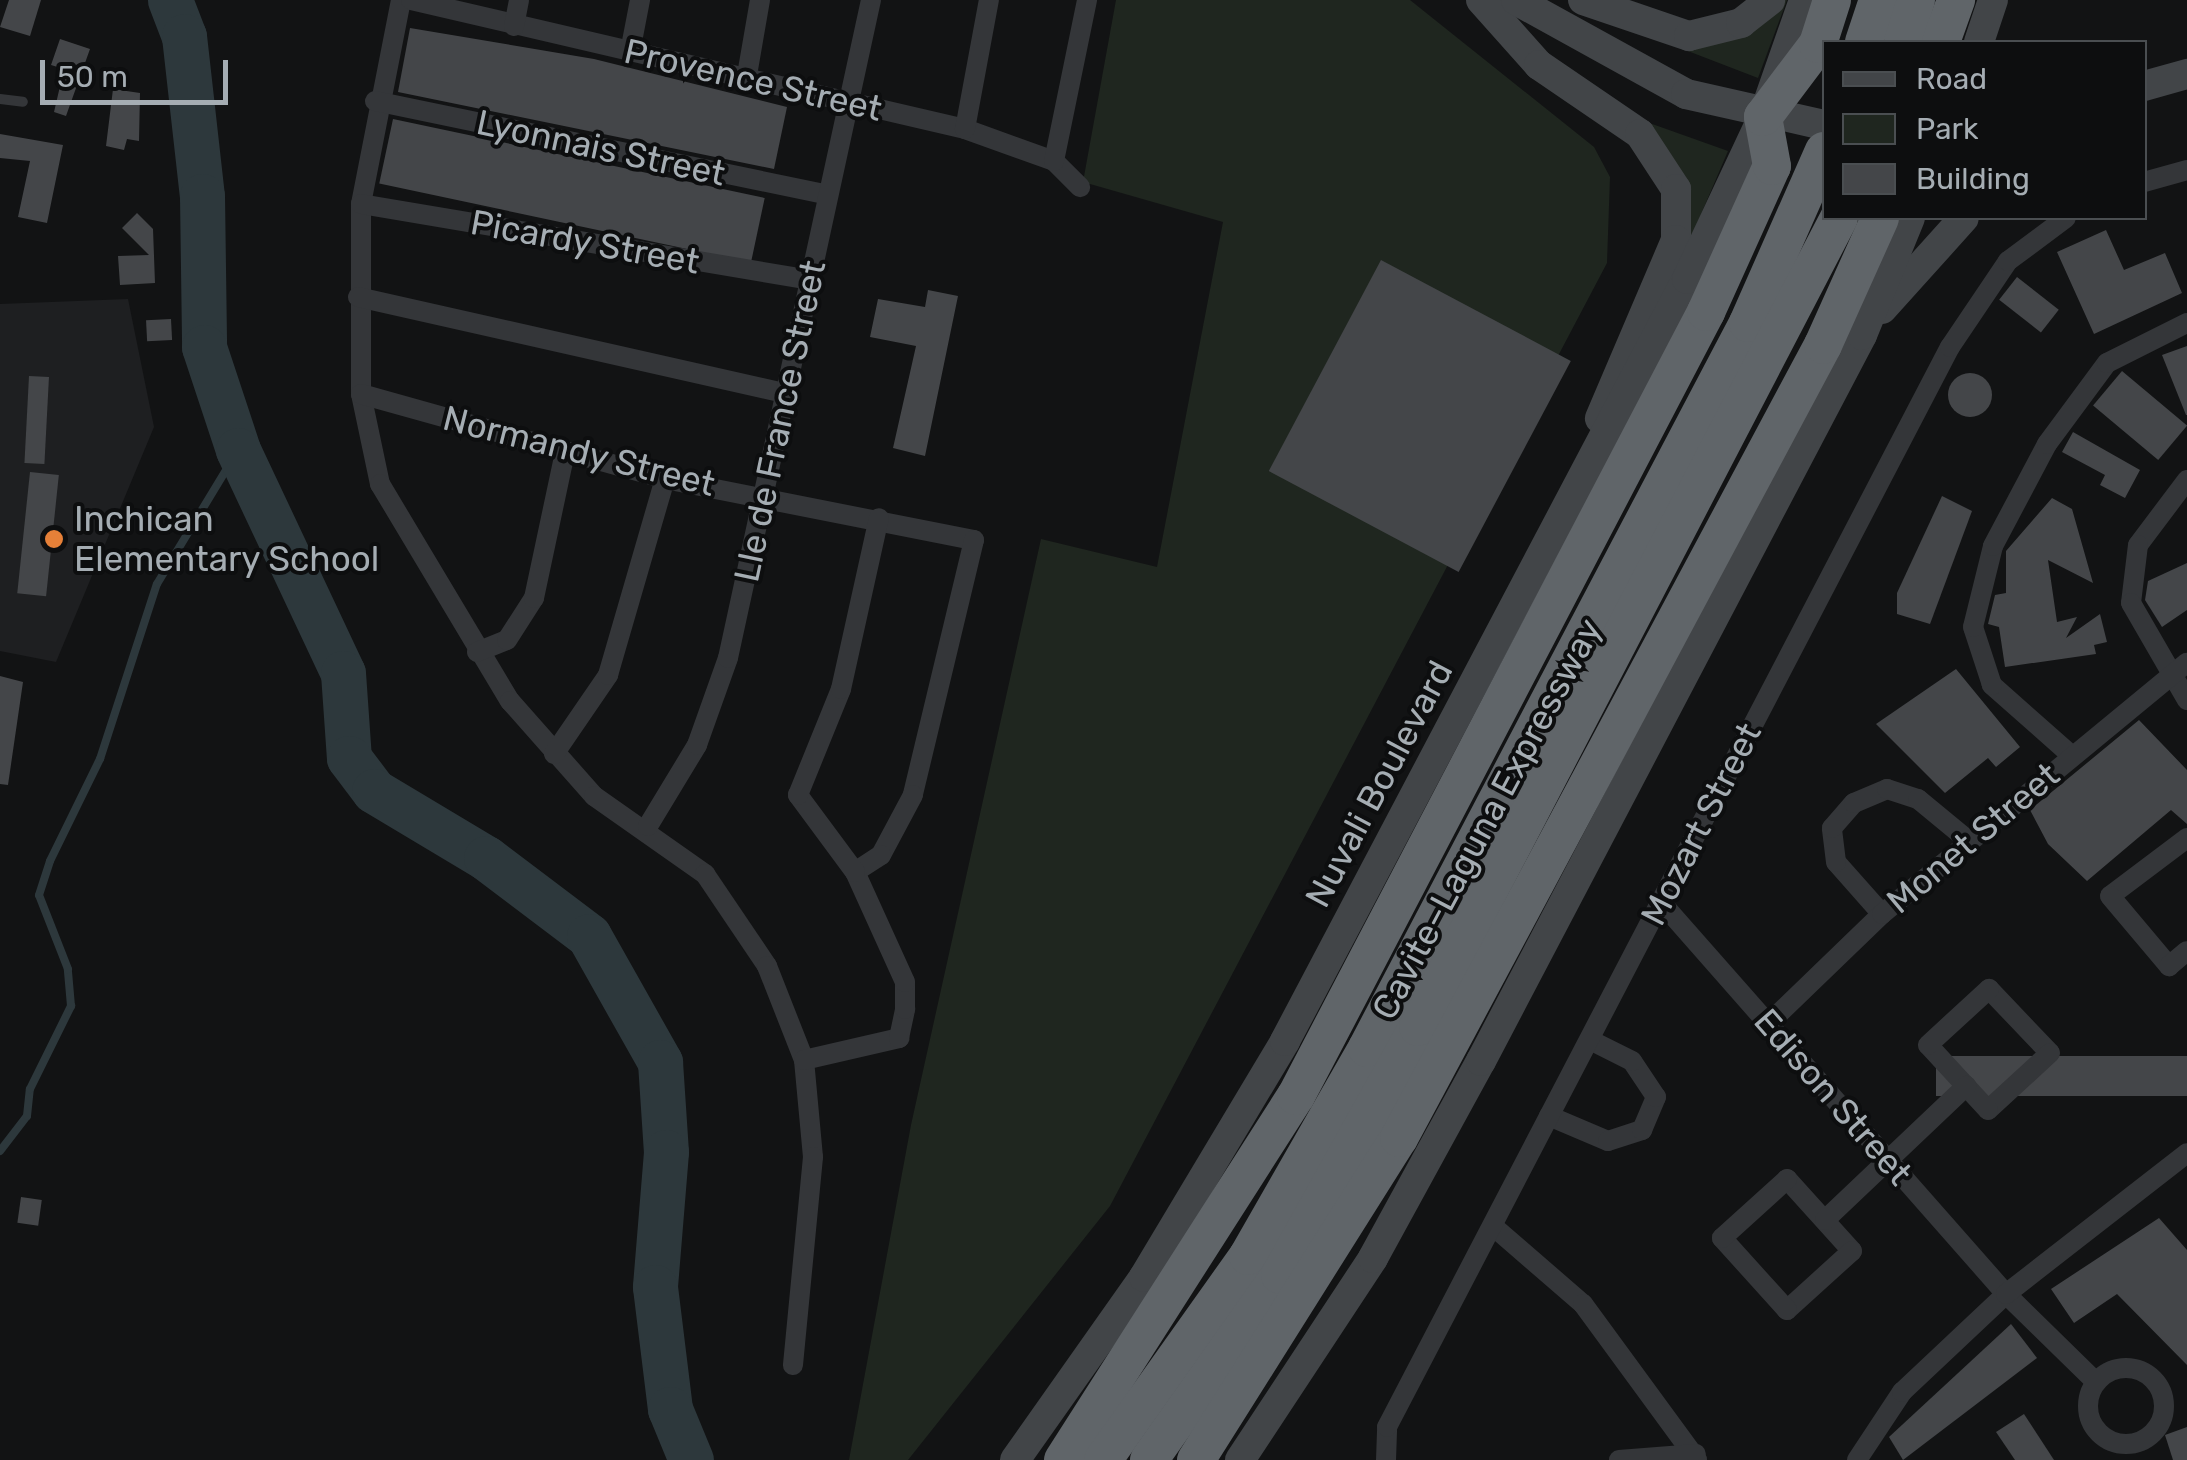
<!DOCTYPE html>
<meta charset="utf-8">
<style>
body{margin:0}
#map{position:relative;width:2187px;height:1460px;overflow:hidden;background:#121314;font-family:Rubik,sans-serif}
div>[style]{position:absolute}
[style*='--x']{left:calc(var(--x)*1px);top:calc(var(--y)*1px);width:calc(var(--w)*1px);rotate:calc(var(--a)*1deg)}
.built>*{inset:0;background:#1e1f21}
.green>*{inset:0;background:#1f261f}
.stream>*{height:8px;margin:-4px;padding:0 4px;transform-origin:4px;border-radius:4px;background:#2d383c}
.river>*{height:45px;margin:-22.5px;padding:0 22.5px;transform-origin:22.5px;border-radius:22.5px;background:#2d383c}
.building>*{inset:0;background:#444649;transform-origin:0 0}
.round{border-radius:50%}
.lane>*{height:10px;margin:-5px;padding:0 5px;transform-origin:5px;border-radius:5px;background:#343639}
.street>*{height:20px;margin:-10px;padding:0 10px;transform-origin:10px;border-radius:10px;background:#343639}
.street>.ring{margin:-10px;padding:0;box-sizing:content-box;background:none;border:20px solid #343639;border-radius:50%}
.secondary>*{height:30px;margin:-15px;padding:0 15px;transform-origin:15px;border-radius:15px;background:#424548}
.highway>*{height:38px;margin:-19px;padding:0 19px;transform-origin:19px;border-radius:19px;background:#606569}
.dots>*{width:28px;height:28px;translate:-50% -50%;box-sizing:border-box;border:5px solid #0d0e0f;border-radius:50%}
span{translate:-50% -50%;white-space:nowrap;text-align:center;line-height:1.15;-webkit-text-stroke:8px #0d0e0f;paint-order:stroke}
.street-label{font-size:35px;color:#a5adb3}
.poi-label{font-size:35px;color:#a5adb3}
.left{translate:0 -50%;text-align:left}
.legend{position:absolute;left:1822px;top:40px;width:325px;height:180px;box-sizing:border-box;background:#0d0e0f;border:2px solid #4a4e51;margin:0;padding:12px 18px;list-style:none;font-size:30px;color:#a5adb3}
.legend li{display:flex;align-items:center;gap:20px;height:50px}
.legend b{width:50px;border:2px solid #4a4e51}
.scale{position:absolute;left:40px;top:60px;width:188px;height:45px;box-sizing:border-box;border:5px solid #a5adb3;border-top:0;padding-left:12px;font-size:30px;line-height:35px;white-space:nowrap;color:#a5adb3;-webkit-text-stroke:8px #0d0e0f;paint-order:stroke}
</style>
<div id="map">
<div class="built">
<div style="clip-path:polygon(128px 299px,154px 427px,56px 662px,0 651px,0 304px)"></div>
</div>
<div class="green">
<div style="clip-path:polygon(1116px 0,1410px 0,1594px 147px,1610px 177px,1607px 263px,1110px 1206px,908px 1460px,849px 1460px,911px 1125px,1041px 539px,1157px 567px,1223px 222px,1083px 182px)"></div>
<div style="clip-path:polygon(1787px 0,1758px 78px,1680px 48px,1782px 0)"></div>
<div style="clip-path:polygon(1641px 120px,1728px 151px,1684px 254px,1680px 169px)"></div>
</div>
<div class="stream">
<div style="--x:0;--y:1151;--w:44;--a:-52.4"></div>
<div style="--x:27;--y:1116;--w:27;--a:-84"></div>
<div style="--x:30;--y:1089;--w:93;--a:-63.7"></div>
<div style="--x:71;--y:1006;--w:37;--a:-95"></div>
<div style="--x:68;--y:969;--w:79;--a:-111.4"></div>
<div style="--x:39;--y:895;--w:36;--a:-72"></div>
<div style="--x:50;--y:861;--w:114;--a:-63.9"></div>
<div style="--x:100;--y:759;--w:184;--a:-72"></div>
<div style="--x:157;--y:584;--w:157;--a:-58.8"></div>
</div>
<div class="river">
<div style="--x:170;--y:0;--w:39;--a:69"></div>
<div style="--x:184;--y:36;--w:161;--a:83.6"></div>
<div style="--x:202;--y:196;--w:151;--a:89.2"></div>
<div style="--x:204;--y:347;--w:108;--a:71.7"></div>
<div style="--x:238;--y:450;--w:246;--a:64.8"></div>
<div style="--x:343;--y:673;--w:85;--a:86"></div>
<div style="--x:349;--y:758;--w:41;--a:52.9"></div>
<div style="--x:374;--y:791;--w:131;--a:30.9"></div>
<div style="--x:486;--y:858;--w:129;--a:37.1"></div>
<div style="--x:589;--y:936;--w:145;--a:60.6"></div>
<div style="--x:660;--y:1062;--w:90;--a:86.2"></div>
<div style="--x:666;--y:1152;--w:135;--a:94.7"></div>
<div style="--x:655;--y:1287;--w:123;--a:83"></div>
<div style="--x:670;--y:1409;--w:55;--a:67.6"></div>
</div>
<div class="building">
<div style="clip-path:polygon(9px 0,41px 0,30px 36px,0 27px)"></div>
<div style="clip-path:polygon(410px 28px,594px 59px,787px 107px,774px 169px,398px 92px)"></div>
<div style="clip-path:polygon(60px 39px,90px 49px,66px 116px,54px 112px,64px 69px,51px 65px)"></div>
<div style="clip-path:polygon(113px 89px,140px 93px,139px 141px,127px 139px,124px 150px,106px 146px)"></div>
<div style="left:393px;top:119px;width:380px;height:66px;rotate:12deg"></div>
<div style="clip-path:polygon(0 134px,63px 145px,47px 223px,18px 217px,30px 161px,0 158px)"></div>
<div style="clip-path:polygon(137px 213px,153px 229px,155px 283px,120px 285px,118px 256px,149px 255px,122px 228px)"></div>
<div style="clip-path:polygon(2106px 230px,2124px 270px,2165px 253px,2182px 293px,2094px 334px,2057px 252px)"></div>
<div style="left:1381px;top:260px;width:215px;height:239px;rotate:28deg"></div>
<div style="left:2017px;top:277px;width:53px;height:29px;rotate:38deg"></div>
<div style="clip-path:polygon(928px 290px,958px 296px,925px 456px,893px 448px,916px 346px,870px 337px,878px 299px,925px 307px)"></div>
<div style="left:171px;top:319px;width:21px;height:25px;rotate:87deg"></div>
<div style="clip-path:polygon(2187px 346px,2187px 415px,2186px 415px,2162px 355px)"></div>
<div style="left:2122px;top:371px;width:85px;height:45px;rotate:40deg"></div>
<div class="round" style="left:1948px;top:373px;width:44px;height:44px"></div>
<div style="left:29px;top:376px;width:20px;height:87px;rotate:3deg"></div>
<div style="clip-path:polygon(2073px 432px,2140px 470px,2125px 498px,2100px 485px,2105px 475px,2062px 452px)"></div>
<div style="left:30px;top:472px;width:29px;height:122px;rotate:6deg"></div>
<div style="clip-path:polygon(1942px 496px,1972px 511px,1930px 624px,1897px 614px,1897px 593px)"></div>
<div style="clip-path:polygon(2052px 498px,2072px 509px,2093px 583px,2048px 560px,2057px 622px,2077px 617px,2066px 638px,2100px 614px,2107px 642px,2094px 645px,2096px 654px,2005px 667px,1999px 627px,1988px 624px,1995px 595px,2006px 593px,2006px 551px)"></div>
<div style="clip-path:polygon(2187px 563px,2187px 610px,2162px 627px,2145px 600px,2148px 581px)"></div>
<div style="clip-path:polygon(1956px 669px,2020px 747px,1996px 767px,1988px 758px,1945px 793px,1876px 724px)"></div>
<div style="clip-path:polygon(0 676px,23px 682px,8px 785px,0 784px)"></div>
<div style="clip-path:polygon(2139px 720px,2187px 770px,2187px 824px,2171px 810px,2087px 881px,2048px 844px,2030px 810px)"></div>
<div style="left:2187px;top:1056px;width:40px;height:251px;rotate:90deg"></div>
<div style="left:21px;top:1197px;width:21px;height:26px;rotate:8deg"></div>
<div style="clip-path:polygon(2159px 1218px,2187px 1250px,2187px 1365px,2117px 1294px,2074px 1323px,2051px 1289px)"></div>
<div style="clip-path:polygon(2011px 1324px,2037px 1358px,1903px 1460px,1889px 1437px)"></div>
<div style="clip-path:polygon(2024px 1414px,2054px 1460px,2015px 1460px,1996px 1432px)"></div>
<div style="clip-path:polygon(2187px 1427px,2187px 1460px,2173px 1460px,2165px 1435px)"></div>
</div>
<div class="lane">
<div style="--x:0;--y:99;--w:23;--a:7"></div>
</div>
<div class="street">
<div style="--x:401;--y:0;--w:208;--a:101.1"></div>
<div style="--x:361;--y:204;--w:190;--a:90"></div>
<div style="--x:361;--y:394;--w:92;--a:78.1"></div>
<div style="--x:380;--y:484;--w:253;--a:59.1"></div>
<div style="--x:510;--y:701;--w:127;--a:48.5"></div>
<div style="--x:594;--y:796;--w:136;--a:35.1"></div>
<div style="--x:705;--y:874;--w:111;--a:56"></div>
<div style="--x:767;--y:966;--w:101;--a:68.5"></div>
<div style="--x:804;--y:1060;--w:97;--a:84.7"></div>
<div style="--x:813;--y:1157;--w:209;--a:95.5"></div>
<div style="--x:411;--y:0;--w:569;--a:13.11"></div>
<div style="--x:965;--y:129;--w:95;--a:19.8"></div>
<div style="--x:1054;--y:161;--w:37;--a:45"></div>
<div style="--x:514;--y:26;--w:26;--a:-79"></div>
<div style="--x:630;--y:52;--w:53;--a:-79.1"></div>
<div style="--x:746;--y:81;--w:82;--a:-80.2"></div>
<div style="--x:375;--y:101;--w:460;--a:11.7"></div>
<div style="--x:965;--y:129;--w:131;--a:-79.5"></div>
<div style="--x:1054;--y:161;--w:164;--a:-78.4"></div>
<div style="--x:2144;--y:182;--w:45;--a:-15.6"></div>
<div style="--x:361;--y:204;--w:454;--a:9.6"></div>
<div style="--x:358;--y:297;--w:440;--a:12.7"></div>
<div style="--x:361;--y:394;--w:316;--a:15.6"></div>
<div style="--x:665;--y:479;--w:315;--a:11.2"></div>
<div style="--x:974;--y:540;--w:262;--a:103.5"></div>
<div style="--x:913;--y:795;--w:68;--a:118.1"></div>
<div style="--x:881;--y:855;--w:31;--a:147"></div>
<div style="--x:2187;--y:480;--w:81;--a:127"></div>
<div style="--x:2138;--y:545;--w:58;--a:96.9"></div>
<div style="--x:2131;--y:603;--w:112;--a:60"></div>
<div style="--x:477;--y:652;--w:32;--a:-22"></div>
<div style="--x:507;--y:640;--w:50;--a:-57.3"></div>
<div style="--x:534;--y:598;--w:149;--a:-78"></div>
<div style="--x:554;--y:754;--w:96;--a:-55.6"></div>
<div style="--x:608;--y:675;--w:204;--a:-73.8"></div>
<div style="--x:2071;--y:755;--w:106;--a:-138.5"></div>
<div style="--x:1992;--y:685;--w:61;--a:-108.1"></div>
<div style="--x:1973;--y:627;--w:83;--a:-76.1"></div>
<div style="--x:1993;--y:546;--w:115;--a:-62.1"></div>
<div style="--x:2047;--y:444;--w:101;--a:-53.5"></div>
<div style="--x:2107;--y:363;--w:89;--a:-26.6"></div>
<div style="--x:648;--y:826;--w:95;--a:-58.8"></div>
<div style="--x:697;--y:745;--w:92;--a:-70.4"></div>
<div style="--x:728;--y:658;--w:673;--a:-77.74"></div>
<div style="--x:2187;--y:838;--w:96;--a:143"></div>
<div style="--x:2110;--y:896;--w:92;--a:49.9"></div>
<div style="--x:2169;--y:966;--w:23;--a:-40"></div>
<div style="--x:1660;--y:901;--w:524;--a:48.64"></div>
<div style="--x:2006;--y:1294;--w:126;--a:44.4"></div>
<div style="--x:1882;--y:914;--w:69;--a:-131.5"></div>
<div style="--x:1836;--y:862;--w:34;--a:-97"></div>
<div style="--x:1832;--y:828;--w:33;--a:-49"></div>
<div style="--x:1854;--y:803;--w:36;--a:-23"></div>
<div style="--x:1887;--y:789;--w:33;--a:18"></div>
<div style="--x:1918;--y:799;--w:66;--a:39.5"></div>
<div style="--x:1989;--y:989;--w:88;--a:46.4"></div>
<div style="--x:2050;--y:1053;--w:84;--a:137.4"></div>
<div style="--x:1988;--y:1110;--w:88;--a:-132.7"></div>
<div style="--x:1928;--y:1045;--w:83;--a:-42.6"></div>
<div style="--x:1768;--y:1024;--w:158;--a:-44"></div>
<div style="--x:1882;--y:914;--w:395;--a:-39.5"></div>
<div style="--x:804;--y:1060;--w:98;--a:-13"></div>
<div style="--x:899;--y:1038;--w:30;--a:-78"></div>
<div style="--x:905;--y:1009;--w:27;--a:-90"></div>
<div style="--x:905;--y:982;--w:121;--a:-114.4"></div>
<div style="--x:855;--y:872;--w:96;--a:-126.5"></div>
<div style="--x:798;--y:795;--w:114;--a:-67.9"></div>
<div style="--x:841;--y:689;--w:175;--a:-77.5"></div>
<div style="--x:1549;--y:1116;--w:64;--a:23"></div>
<div style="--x:1608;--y:1141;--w:36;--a:-18"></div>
<div style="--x:1642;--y:1130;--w:36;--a:-67"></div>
<div style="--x:1656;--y:1097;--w:43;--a:-123.7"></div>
<div style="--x:1632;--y:1061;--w:45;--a:-153.4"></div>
<div style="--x:1787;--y:1179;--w:97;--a:47.9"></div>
<div style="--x:1852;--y:1251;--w:88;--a:137.8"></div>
<div style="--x:1787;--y:1310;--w:97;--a:-132.1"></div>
<div style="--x:1722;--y:1238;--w:88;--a:-42.2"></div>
<div style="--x:1825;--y:1220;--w:195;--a:-43.5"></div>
<div style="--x:1494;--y:1227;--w:118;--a:40.9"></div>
<div style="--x:1583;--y:1304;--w:193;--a:53.8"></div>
<div class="ring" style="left:2088px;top:1368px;width:56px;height:56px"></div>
<div style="--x:1386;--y:1460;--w:33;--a:-88"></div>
<div style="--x:1387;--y:1427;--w:1218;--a:-62.47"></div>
<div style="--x:1950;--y:347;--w:104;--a:-56"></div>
<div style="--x:2008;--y:261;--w:72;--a:-36.6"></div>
<div style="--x:1619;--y:1460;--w:77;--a:-4.5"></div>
<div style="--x:1857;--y:1460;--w:82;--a:-56.5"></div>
<div style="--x:1902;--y:1392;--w:143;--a:-43.3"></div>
<div style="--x:2006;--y:1294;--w:229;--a:-37.9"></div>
</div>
<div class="secondary">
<div style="--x:1481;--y:0;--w:87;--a:48.3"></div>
<div style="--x:1539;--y:65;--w:122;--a:34.3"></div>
<div style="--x:1640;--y:134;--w:66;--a:56.8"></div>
<div style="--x:1676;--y:189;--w:51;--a:90"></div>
<div style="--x:1676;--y:240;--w:194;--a:113.1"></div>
<div style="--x:1516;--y:0;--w:194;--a:28.9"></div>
<div style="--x:1686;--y:94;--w:141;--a:12.7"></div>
<div style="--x:1583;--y:0;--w:112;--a:18.8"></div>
<div style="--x:1689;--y:36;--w:54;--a:-14"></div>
<div style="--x:1741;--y:23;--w:37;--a:-38"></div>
<div style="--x:1979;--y:42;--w:44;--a:-71.6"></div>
<div style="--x:2144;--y:86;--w:45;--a:-15.6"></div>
<div style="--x:1882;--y:309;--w:122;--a:-48"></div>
<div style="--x:1015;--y:1460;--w:224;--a:-54.8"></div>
<div style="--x:1144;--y:1277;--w:275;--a:-59.1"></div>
<div style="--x:1285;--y:1041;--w:862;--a:-62.19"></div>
<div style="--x:1687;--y:279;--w:179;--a:-64.9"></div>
<div style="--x:1763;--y:117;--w:124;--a:-70.7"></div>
<div style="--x:1240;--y:1460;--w:242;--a:-56.6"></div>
<div style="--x:1373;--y:1258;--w:225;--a:-61.3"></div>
<div style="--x:1481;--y:1061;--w:820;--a:-62.31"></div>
<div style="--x:1862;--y:335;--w:126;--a:-67.7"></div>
</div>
<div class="highway">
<div style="--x:1864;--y:42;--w:44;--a:-71.6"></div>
<div style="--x:1903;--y:42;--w:44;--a:-72.8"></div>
<div style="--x:1941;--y:42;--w:45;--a:-70.3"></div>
<div style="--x:1063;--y:1460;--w:432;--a:-57.4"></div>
<div style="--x:1296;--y:1096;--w:885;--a:-62.39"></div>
<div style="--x:1706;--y:312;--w:160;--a:-65.7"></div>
<div style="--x:1772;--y:166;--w:50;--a:-100.4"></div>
<div style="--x:1763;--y:117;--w:91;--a:-53"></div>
<div style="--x:1818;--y:44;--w:46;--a:-72.3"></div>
<div style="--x:1103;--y:1460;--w:250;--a:-54.6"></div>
<div style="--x:1248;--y:1256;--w:240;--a:-60.2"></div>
<div style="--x:1367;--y:1048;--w:819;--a:-62.28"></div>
<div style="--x:1748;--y:323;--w:188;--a:-66.2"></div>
<div style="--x:1149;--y:1460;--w:227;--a:-54.7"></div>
<div style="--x:1280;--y:1275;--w:284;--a:-60.9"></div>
<div style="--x:1418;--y:1027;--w:912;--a:-62.51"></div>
<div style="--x:1196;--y:1460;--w:381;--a:-57.8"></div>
<div style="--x:1399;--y:1138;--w:899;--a:-61.87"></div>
<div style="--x:1823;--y:345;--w:139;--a:-65.8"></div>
</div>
<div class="dots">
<div style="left:54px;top:539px;background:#e68038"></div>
</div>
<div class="street-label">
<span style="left:753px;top:80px;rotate:13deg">Provence Street</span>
<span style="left:601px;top:148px;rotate:12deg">Lyonnais Street</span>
<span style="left:585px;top:242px;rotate:10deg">Picardy Street</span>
<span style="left:780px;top:421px;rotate:-78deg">Lle de France Street</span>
<span style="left:579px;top:451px;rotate:14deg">Normandy Street</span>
<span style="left:1379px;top:784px;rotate:-62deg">Nuvali Boulevard</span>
<span style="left:1487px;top:819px;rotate:-62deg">Cavite–Laguna Expressway</span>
<span style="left:1701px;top:824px;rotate:-63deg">Mozart Street</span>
<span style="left:1973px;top:838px;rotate:-40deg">Monet Street</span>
<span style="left:1833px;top:1097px;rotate:49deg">Edison Street</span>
</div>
<div class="poi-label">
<span class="left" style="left:74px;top:539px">Inchican<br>Elementary School</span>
</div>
<ul class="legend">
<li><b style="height:12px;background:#424548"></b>Road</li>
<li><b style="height:28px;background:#1f261f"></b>Park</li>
<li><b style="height:28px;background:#444649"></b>Building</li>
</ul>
<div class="scale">50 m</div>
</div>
